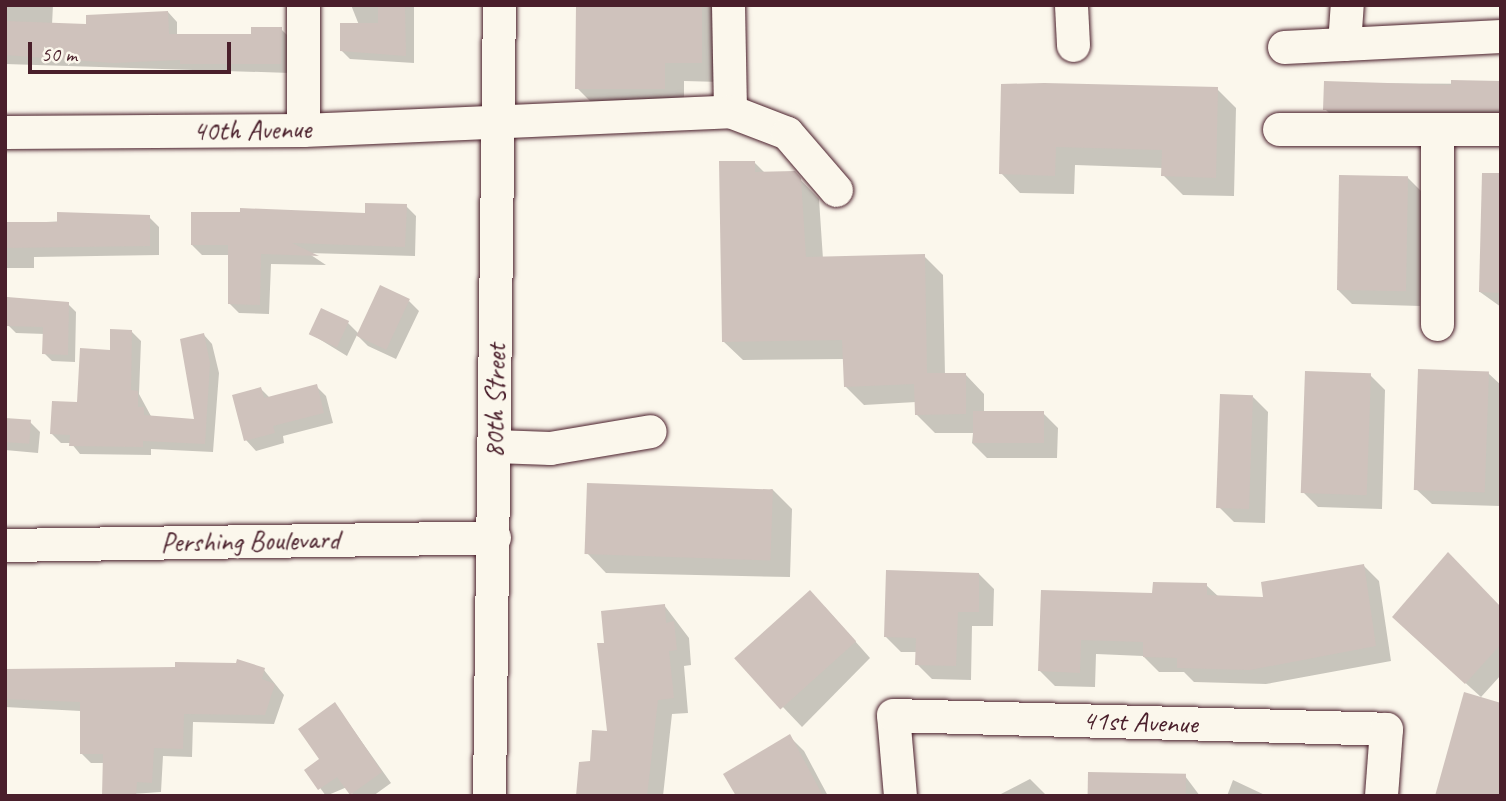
<!DOCTYPE html>
<style>
body{margin:0}
#map{position:relative;width:1506px;height:801px;overflow:hidden;background:#fbf7ec;font-family:Caveat,sans-serif}
div>[style]{position:absolute}
[style*='--x']{left:calc(var(--x)*1px);top:calc(var(--y)*1px);width:calc(var(--w)*1px);rotate:calc(var(--a)*1deg)}
.shadow>*{inset:0;background:#0003}
.building>*{inset:0;background:#cfc2bc;transform-origin:0 0}
.roads{filter:drop-shadow(0 0 2px #4a1f2b) drop-shadow(0 0 2px #4a1f2b)}
.minor>*{height:33px;margin:-16.5px;padding:0 16.5px;transform-origin:16.5px;border-radius:16.5px;background:#fbf7ec}
span{translate:-50% -50%;white-space:nowrap;text-align:center;line-height:1.15;-webkit-text-stroke:5px #fbf7ec;paint-order:stroke}
.street-label{font-size:28px;color:#4a1f2b}
.frame{position:absolute;inset:0;border:7px solid #4a1f2b;pointer-events:none}
.scale{position:absolute;left:28px;top:42px;width:203px;height:32px;box-sizing:border-box;border:4px solid #4a1f2b;border-top:0;padding-left:9px;font-size:21px;line-height:24px;white-space:nowrap;color:#4a1f2b;-webkit-text-stroke:5px #fbf7ec;paint-order:stroke}
</style>
<div id="map">
<div class="shadow">
<div style="clip-path:polygon(5px 5px,53px 5px,52px 25px,88px 26px,168px 12px,177px 22px,177px 36px,253px 35px,281px 29px,291px 39px,290px 73px,5px 64px)"></div>
<div style="clip-path:polygon(351px 5px,414px 5px,414px 63px,350px 59px,341px 50px,359px 25px)"></div>
<div style="clip-path:polygon(577px 5px,721px 5px,721px 82px,684px 81px,684px 108px,596px 107px,577px 88px)"></div>
<div style="clip-path:polygon(1326px 83px,1501px 84px,1501px 124px,1340px 124px,1325px 109px)"></div>
<div style="clip-path:polygon(1003px 86px,1217px 89px,1236px 108px,1234px 196px,1183px 195px,1163px 175px,1163px 168px,1075px 165px,1074px 194px,1020px 193px,1001px 173px)"></div>
<div style="clip-path:polygon(754px 162px,766px 174px,794px 173px,819px 199px,823px 259px,924px 256px,943px 275px,945px 375px,966px 375px,984px 394px,984px 413px,1043px 413px,1058px 428px,1057px 458px,987px 458px,972px 443px,973px 433px,935px 433px,917px 415px,916px 402px,864px 405px,846px 387px,845px 359px,743px 360px,724px 342px)"></div>
<div style="clip-path:polygon(1501px 177px,1501px 307px,1480px 292px)"></div>
<div style="clip-path:polygon(1408px 178px,1423px 193px,1420px 306px,1352px 304px,1337px 289px)"></div>
<div style="clip-path:polygon(406px 206px,416px 216px,415px 256px,308px 253px,326px 265px,271px 264px,269px 314px,239px 313px,229px 303px,230px 255px,202px 255px,192px 245px)"></div>
<div style="clip-path:polygon(149px 217px,159px 227px,159px 255px,34px 257px,34px 268px,5px 268px,5px 224px)"></div>
<div style="clip-path:polygon(409px 301px,419px 311px,396px 359px,368px 346px,357px 335px,347px 356px,311px 334px,348px 323px,359px 334px)"></div>
<div style="clip-path:polygon(68px 304px,76px 312px,75px 362px,52px 361px,44px 353px,45px 334px,16px 333px,8px 325px)"></div>
<div style="clip-path:polygon(132px 332px,141px 341px,139px 394px,152px 418px,196px 421px,204px 335px,212px 344px,219px 373px,213px 452px,151px 449px,151px 455px,80px 454px,71px 443px,61px 443px,52px 434px)"></div>
<div style="clip-path:polygon(1488px 373px,1501px 385px,1500px 506px,1432px 504px,1416px 489px)"></div>
<div style="clip-path:polygon(1370px 375px,1385px 390px,1382px 509px,1318px 507px,1303px 492px)"></div>
<div style="clip-path:polygon(316px 386px,326px 396px,333px 423px,283px 436px,284px 443px,256px 451px,246px 440px,261px 389px,270px 398px)"></div>
<div style="clip-path:polygon(1253px 397px,1268px 412px,1265px 523px,1234px 522px,1219px 507px)"></div>
<div style="clip-path:polygon(5px 420px,30px 422px,40px 432px,38px 453px,5px 450px)"></div>
<div style="clip-path:polygon(772px 489px,792px 509px,790px 577px,606px 573px,587px 553px)"></div>
<div style="clip-path:polygon(1364px 566px,1379px 581px,1391px 661px,1266px 684px,1194px 682px,1184px 672px,1159px 672px,1143px 656px,1096px 654px,1095px 687px,1055px 686px,1040px 671px,1042px 592px,1154px 594px,1206px 585px,1219px 597px,1265px 598px)"></div>
<div style="clip-path:polygon(979px 574px,994px 589px,993px 626px,972px 626px,971px 680px,932px 679px,917px 664px,918px 652px,901px 652px,886px 637px)"></div>
<div style="clip-path:polygon(664px 605px,689px 638px,691px 665px,684px 666px,688px 713px,672px 714px,663px 796px,578px 796px,609px 733px,606px 644px)"></div>
<div style="clip-path:polygon(825px 607px,870px 658px,802px 727px,744px 666px)"></div>
<div style="clip-path:polygon(1501px 609px,1501px 675px,1481px 697px,1409px 632px)"></div>
<div style="clip-path:polygon(5px 670px,264px 670px,284px 695px,274px 724px,193px 722px,192px 757px,163px 756px,161px 792px,103px 796px,104px 763px,91px 763px,81px 753px,81px 711px,5px 707px)"></div>
<div style="clip-path:polygon(335px 704px,391px 783px,373px 796px,354px 796px,347px 787px,326px 796px,307px 770px,322px 760px)"></div>
<div style="clip-path:polygon(789px 736px,804px 751px,828px 796px,738px 796px)"></div>
<div style="clip-path:polygon(1185px 776px,1200px 796px,1089px 796px)"></div>
<div style="clip-path:polygon(1030px 779px,1047px 796px,997px 796px)"></div>
<div style="clip-path:polygon(1233px 780px,1267px 796px,1227px 796px)"></div>
</div>
<div class="building">
<div style="clip-path:polygon(378px 5px,405px 5px,406px 56px,340px 51px,340px 23px,378px 23px)"></div>
<div style="clip-path:polygon(576px 5px,702px 5px,702px 63px,665px 63px,665px 89px,575px 89px)"></div>
<div style="clip-path:polygon(168px 11px,169px 34px,251px 34px,251px 27px,282px 27px,281px 64px,180px 64px,180px 60px,113px 63px,5px 55px,5px 21px,86px 24px,86px 15px)"></div>
<div style="clip-path:polygon(1451px 80px,1501px 81px,1501px 110px,1323px 110px,1324px 81px,1451px 85px)"></div>
<div style="clip-path:polygon(1044px 83px,1218px 87px,1216px 178px,1161px 176px,1162px 150px,1056px 147px,1055px 176px,999px 174px,1001px 84px)"></div>
<div style="clip-path:polygon(719px 161px,755px 161px,755px 172px,795px 171px,801px 178px,806px 257px,925px 254px,927px 373px,966px 373px,966px 414px,915px 415px,914px 384px,844px 387px,842px 340px,722px 342px)"></div>
<div style="clip-path:polygon(1482px 173px,1501px 173px,1501px 293px,1479px 292px)"></div>
<div style="left:1339px;top:175px;width:69px;height:115px;rotate:1deg"></div>
<div style="clip-path:polygon(365px 203px,407px 204px,405px 247px,292px 243px,319px 256px,261px 254px,260px 305px,228px 304px,228px 245px,191px 245px,191px 212px,240px 212px,240px 208px,365px 213px)"></div>
<div style="clip-path:polygon(57px 212px,150px 215px,150px 246px,5px 248px,5px 222px,57px 222px)"></div>
<div style="left:380px;top:285px;width:33px;height:56px;rotate:25deg"></div>
<div style="clip-path:polygon(7px 297px,69px 302px,68px 355px,42px 354px,43px 327px,6px 326px)"></div>
<div style="left:321px;top:308px;width:31px;height:29px;rotate:25deg"></div>
<div style="clip-path:polygon(110px 329px,132px 330px,131px 390px,138px 391px,138px 407px,144px 407px,144px 415px,194px 419px,180px 339px,204px 333px,210px 363px,205px 444px,143px 441px,143px 447px,69px 446px,70px 435px,50px 434px,52px 401px,77px 402px,80px 348px,110px 350px)"></div>
<div style="left:1418px;top:369px;width:71px;height:121px;rotate:2deg"></div>
<div style="left:1305px;top:371px;width:66px;height:122px;rotate:2deg"></div>
<div style="clip-path:polygon(317px 384px,324px 413px,273px 426px,275px 433px,244px 441px,232px 395px,261px 387px,264px 398px)"></div>
<div style="left:1220px;top:394px;width:33px;height:114px;rotate:2deg"></div>
<div style="left:973px;top:411px;width:71px;height:32px"></div>
<div style="left:5px;top:418px;width:26px;height:24px;rotate:4deg"></div>
<div style="left:587px;top:483px;width:186px;height:71px;rotate:2deg"></div>
<div style="clip-path:polygon(1448px 552px,1501px 607px,1501px 644px,1465px 684px,1392px 617px)"></div>
<div style="clip-path:polygon(1364px 564px,1376px 646px,1250px 670px,1177px 668px,1177px 658px,1143px 657px,1143px 642px,1081px 640px,1080px 673px,1038px 671px,1041px 590px,1152px 593px,1153px 582px,1207px 583px,1207px 595px,1263px 597px,1261px 582px)"></div>
<div style="clip-path:polygon(886px 570px,979px 573px,979px 612px,958px 612px,956px 666px,915px 665px,916px 638px,884px 637px)"></div>
<div style="left:810px;top:590px;width:69px;height:102px;rotate:48deg"></div>
<div style="clip-path:polygon(665px 604px,666px 623px,674px 621px,677px 650px,669px 651px,674px 698px,658px 700px,647px 796px,576px 796px,579px 762px,590px 761px,592px 730px,607px 731px,597px 643px,604px 643px,601px 611px)"></div>
<div style="clip-path:polygon(237px 659px,265px 668px,262px 679px,275px 684px,265px 715px,184px 714px,183px 749px,154px 748px,152px 783px,137px 782px,136px 796px,102px 796px,103px 754px,80px 754px,80px 702px,5px 699px,5px 669px,175px 667px,175px 662px,236px 663px)"></div>
<div style="clip-path:polygon(1464px 692px,1501px 703px,1501px 796px,1435px 796px)"></div>
<div style="clip-path:polygon(335px 702px,382px 772px,350px 795px,337px 777px,318px 790px,304px 770px,319px 759px,298px 729px)"></div>
<div style="clip-path:polygon(790px 734px,823px 796px,736px 796px,723px 774px)"></div>
<div style="left:1088px;top:772px;width:98px;height:24px;rotate:1deg"></div>
</div>
<div class="roads">
<div class="minor">
<div style="--x:303;--y:5;--w:125;--a:90"></div>
<div style="--x:728;--y:5;--w:106;--a:88.9"></div>
<div style="--x:1071;--y:5;--w:40;--a:87.1"></div>
<div style="--x:1344;--y:44;--w:39;--a:-86"></div>
<div style="--x:1284;--y:47;--w:217;--a:-2.9"></div>
<div style="--x:1279;--y:129;--w:158;--a:0"></div>
<div style="--x:5;--y:132;--w:298;--a:-0.4"></div>
<div style="--x:303;--y:130;--w:427;--a:-2.5"></div>
<div style="--x:730;--y:111;--w:61;--a:21.1"></div>
<div style="--x:787;--y:133;--w:75;--a:49.3"></div>
<div style="--x:1437;--y:324;--w:195;--a:-90"></div>
<div style="--x:1437;--y:129;--w:64;--a:0"></div>
<div style="--x:495;--y:446;--w:55;--a:2.1"></div>
<div style="--x:550;--y:448;--w:101;--a:-9.6"></div>
<div style="--x:5;--y:545;--w:489;--a:-0.9"></div>
<div style="--x:489;--y:796;--w:791;--a:-89.28"></div>
<div style="--x:900;--y:796;--w:81;--a:-94.9"></div>
<div style="--x:893;--y:715;--w:493;--a:1.6"></div>
<div style="--x:1386;--y:729;--w:67;--a:94.3"></div>
</div>
</div>
<div class="street-label">
<span style="left:252px;top:130px;rotate:-1deg">40th Avenue</span>
<span style="left:495px;top:401px;rotate:-89deg">80th Street</span>
<span style="left:250px;top:541px;rotate:-1deg">Pershing Boulevard</span>
<span style="left:1140px;top:722px;rotate:2deg">41st Avenue</span>
</div>
<div class="frame"></div>
<div class="scale">50 m</div>
</div>
